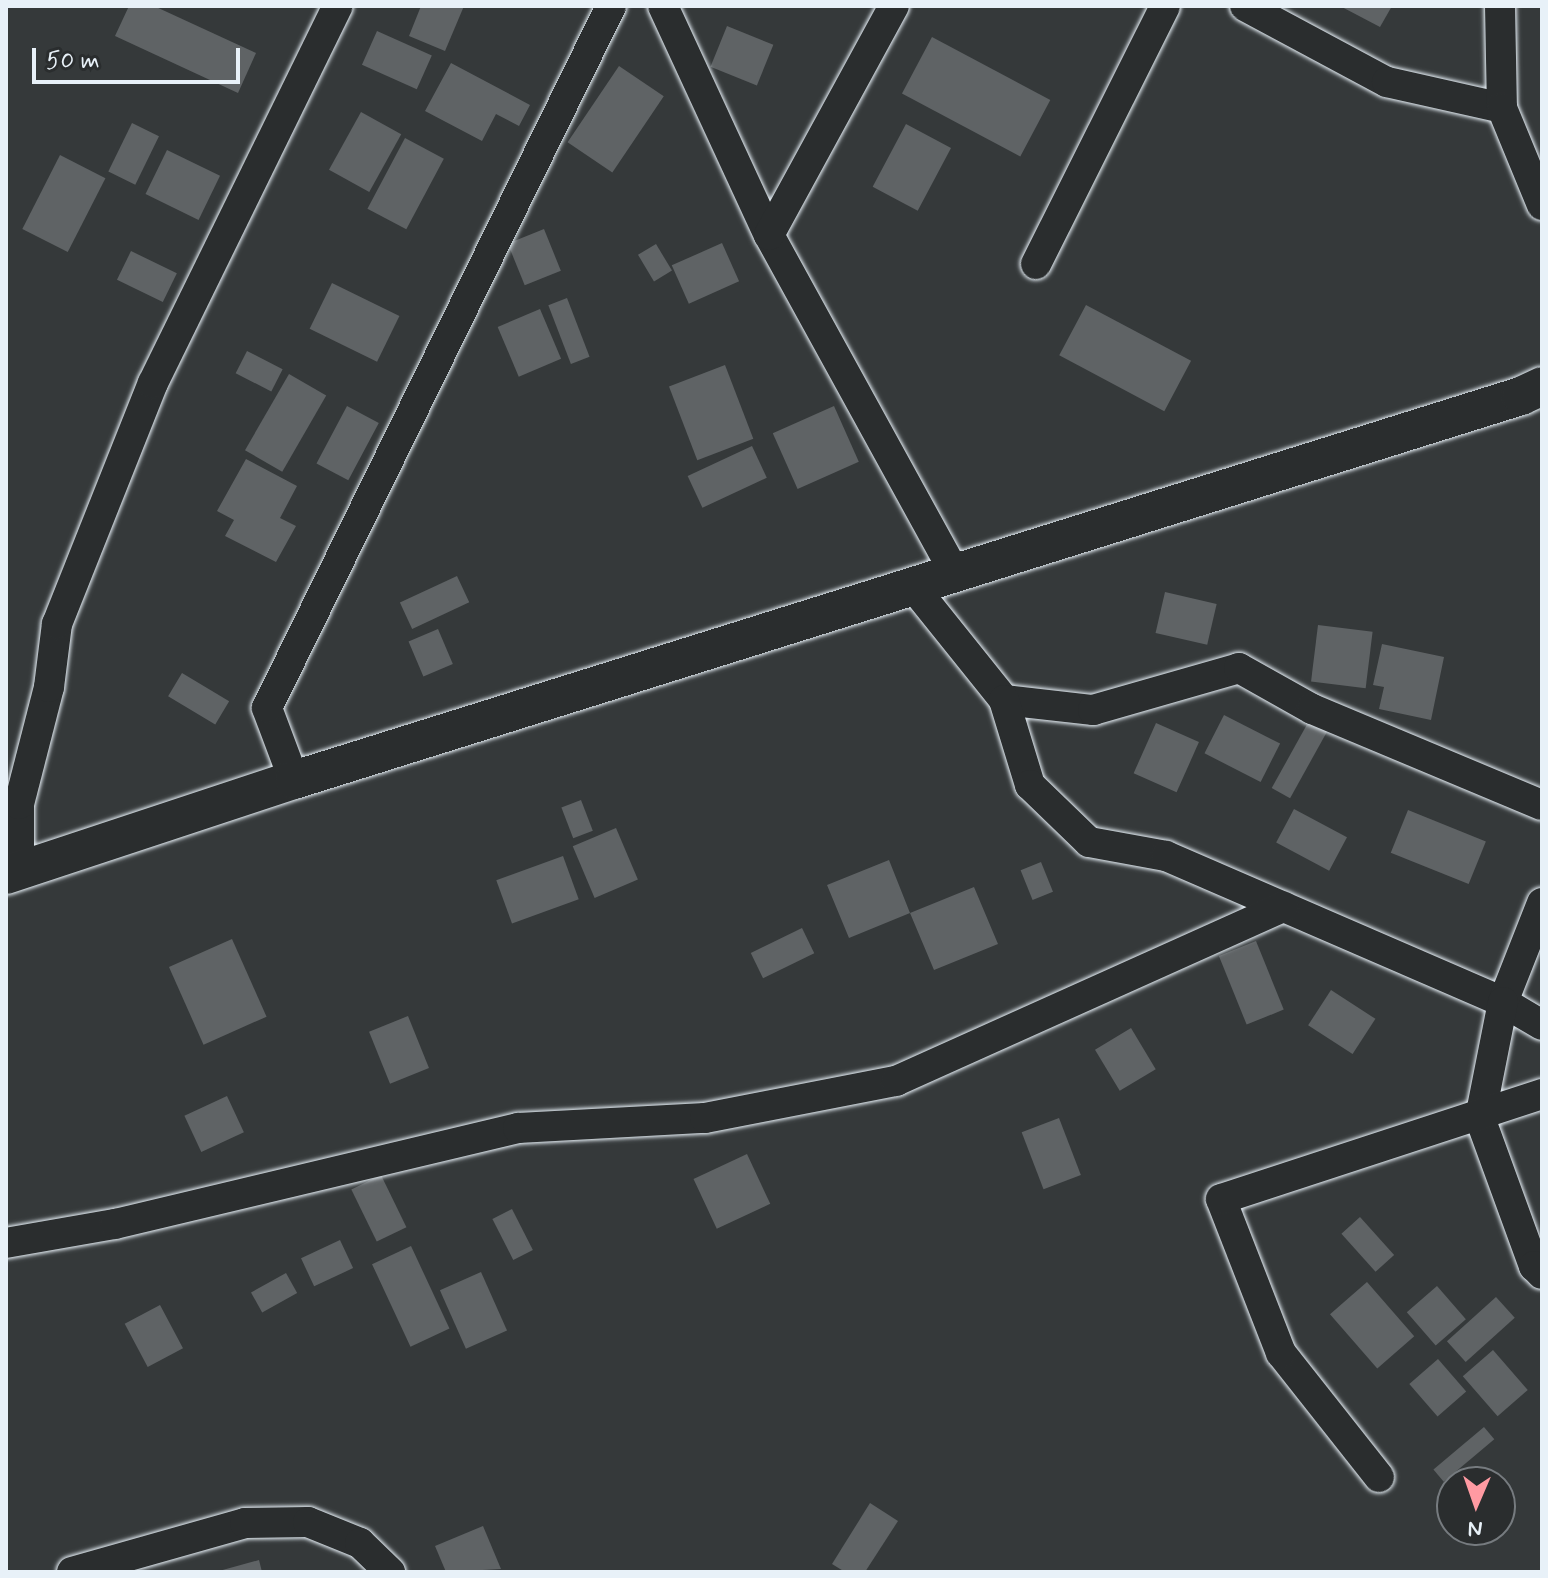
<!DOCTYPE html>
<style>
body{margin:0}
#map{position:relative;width:1548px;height:1578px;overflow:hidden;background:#35393a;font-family:Mynerve,sans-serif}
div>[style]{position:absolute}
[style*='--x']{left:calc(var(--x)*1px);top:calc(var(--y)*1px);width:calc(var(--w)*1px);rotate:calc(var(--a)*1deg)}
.building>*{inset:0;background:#5f6365;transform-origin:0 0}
.roads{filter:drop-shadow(0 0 2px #e8f1f8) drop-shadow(0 0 2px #e8f1f8)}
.minor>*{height:30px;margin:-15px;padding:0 15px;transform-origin:15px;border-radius:15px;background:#2a2d2e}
.major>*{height:38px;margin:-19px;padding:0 19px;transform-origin:19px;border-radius:19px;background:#2a2d2e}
span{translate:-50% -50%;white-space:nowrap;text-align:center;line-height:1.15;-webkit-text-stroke:7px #2a2d2e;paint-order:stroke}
.frame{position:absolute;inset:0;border:8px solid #e8f1f8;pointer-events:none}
.north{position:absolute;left:1436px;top:1466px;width:80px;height:80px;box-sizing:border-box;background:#2a2d2e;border:2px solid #767b7f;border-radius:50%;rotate:182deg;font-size:22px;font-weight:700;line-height:32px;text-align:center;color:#e8f1f8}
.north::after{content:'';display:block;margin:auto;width:28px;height:36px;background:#ff9aa2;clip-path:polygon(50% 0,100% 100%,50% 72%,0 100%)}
.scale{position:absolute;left:32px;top:48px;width:208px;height:36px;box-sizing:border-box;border:4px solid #e8f1f8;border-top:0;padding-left:10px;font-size:24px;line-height:28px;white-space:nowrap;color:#e8f1f8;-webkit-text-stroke:6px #2a2d2e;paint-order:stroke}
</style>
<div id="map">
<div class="building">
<div style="clip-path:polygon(129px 6px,154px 6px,256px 53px,238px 93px,115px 36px)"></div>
<div style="clip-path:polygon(421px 6px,464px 6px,445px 51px,409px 36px)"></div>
<div style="clip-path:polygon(1340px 6px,1392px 6px,1380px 27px)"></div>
<div style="left:727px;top:26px;width:50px;height:44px;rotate:22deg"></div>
<div style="left:377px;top:31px;width:60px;height:37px;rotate:24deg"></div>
<div style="left:932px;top:37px;width:134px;height:64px;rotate:28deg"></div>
<div style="clip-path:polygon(451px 63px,530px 105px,519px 126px,496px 114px,482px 141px,425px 111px)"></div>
<div style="left:619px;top:66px;width:54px;height:92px;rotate:34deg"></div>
<div style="left:361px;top:112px;width:46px;height:66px;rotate:29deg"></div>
<div style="left:132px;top:123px;width:30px;height:54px;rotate:26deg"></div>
<div style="left:906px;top:124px;width:51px;height:71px;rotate:28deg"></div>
<div style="left:405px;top:138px;width:44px;height:80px;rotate:28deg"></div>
<div style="left:167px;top:150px;width:59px;height:49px;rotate:26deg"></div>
<div style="left:60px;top:155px;width:51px;height:83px;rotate:27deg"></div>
<div style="left:544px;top:229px;width:45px;height:39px;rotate:68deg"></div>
<div style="left:722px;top:243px;width:42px;height:55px;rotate:66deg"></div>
<div style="left:656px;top:244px;width:31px;height:21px;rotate:59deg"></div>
<div style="left:131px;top:251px;width:51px;height:32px;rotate:26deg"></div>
<div style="left:332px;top:283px;width:75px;height:51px;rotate:26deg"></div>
<div style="left:567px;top:298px;width:63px;height:20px;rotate:69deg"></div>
<div style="left:1086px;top:305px;width:119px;height:57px;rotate:28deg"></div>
<div style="left:540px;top:309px;width:54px;height:46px;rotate:67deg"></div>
<div style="left:247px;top:351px;width:40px;height:25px;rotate:27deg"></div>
<div style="left:725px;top:365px;width:79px;height:60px;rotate:69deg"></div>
<div style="left:289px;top:374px;width:43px;height:88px;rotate:30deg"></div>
<div style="left:347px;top:406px;width:36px;height:65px;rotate:28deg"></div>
<div style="left:834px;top:406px;width:61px;height:67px;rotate:66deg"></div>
<div style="left:752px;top:446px;width:35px;height:71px;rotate:65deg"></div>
<div style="clip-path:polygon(246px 459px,297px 486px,280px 518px,296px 526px,276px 562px,225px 536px,234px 520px,217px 511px)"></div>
<div style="left:457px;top:576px;width:29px;height:63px;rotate:65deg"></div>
<div style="left:1165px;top:592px;width:53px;height:42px;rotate:13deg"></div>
<div style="left:1318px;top:625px;width:55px;height:57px;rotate:7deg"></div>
<div style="left:438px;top:629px;width:38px;height:32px;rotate:67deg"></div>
<div style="clip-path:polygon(1382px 644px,1444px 657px,1431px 720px,1379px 709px,1384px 687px,1373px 685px)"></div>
<div style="left:182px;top:673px;width:55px;height:27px;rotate:31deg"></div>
<div style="left:1224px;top:715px;width:63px;height:43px;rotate:27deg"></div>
<div style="left:1310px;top:719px;width:21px;height:79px;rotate:29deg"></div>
<div style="left:1156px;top:723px;width:47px;height:55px;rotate:24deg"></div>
<div style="left:581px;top:800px;width:33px;height:21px;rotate:69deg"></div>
<div style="left:1294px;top:809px;width:60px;height:38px;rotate:28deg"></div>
<div style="left:1408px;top:810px;width:84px;height:46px;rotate:22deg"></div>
<div style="left:616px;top:828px;width:56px;height:47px;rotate:67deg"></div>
<div style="left:563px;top:856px;width:46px;height:71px;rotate:70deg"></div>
<div style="clip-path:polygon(889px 860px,910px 913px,974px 887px,998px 944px,934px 970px,910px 913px,849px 938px,827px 885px)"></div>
<div style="left:1041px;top:862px;width:32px;height:22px;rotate:68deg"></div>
<div style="left:802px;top:928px;width:28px;height:57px;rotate:64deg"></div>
<div style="left:232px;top:939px;width:85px;height:69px;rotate:66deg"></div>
<div style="left:1256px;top:941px;width:74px;height:40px;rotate:68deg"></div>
<div style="left:1331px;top:990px;width:53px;height:42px;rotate:33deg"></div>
<div style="left:408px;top:1016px;width:56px;height:42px;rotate:68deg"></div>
<div style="left:1131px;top:1028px;width:48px;height:42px;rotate:59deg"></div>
<div style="left:227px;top:1096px;width:40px;height:47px;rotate:65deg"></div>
<div style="left:1059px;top:1118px;width:61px;height:40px;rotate:69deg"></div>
<div style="left:747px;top:1154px;width:55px;height:59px;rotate:65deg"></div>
<div style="left:381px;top:1175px;width:58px;height:33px;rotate:64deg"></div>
<div style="left:512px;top:1209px;width:46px;height:22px;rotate:63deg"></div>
<div style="left:1360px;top:1217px;width:51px;height:25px;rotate:48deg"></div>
<div style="left:340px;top:1240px;width:31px;height:43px;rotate:65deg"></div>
<div style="left:411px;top:1246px;width:91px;height:43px;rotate:65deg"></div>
<div style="left:481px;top:1272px;width:64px;height:45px;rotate:66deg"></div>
<div style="left:286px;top:1273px;width:23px;height:40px;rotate:61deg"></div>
<div style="left:1367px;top:1282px;width:72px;height:49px;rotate:49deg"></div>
<div style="left:1437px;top:1286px;width:44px;height:40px;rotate:49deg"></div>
<div style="left:1496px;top:1297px;width:28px;height:66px;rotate:48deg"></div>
<div style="left:160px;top:1305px;width:49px;height:40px;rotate:62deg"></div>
<div style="left:1493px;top:1350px;width:53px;height:40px;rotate:49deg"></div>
<div style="left:1438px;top:1359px;width:43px;height:38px;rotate:49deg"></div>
<div style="left:1484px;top:1427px;width:16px;height:66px;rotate:50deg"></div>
<div style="clip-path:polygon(870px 1503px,898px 1521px,865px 1572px,845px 1572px,832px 1564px)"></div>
<div style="clip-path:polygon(483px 1526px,501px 1569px,446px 1572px,435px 1546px)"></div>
<div style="clip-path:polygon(259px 1560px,262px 1572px,219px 1572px,219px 1571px)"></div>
</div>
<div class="roads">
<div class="minor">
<div style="--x:663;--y:6;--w:252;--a:65.2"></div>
<div style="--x:769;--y:235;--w:384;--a:61.2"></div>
<div style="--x:1245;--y:6;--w:161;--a:28.2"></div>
<div style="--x:1387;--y:82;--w:118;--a:12.7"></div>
<div style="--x:1500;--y:6;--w:102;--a:88.9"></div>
<div style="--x:1502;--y:108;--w:105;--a:67.6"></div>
<div style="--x:769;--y:235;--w:261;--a:-61.4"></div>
<div style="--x:1036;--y:264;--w:288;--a:-63.4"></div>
<div style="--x:912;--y:585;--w:147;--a:51.3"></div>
<div style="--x:1004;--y:700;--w:90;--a:6.4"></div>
<div style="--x:1093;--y:710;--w:152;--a:-16"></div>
<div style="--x:1239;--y:668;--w:84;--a:29.3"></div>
<div style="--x:1312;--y:709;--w:249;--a:22.7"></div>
<div style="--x:1004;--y:700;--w:89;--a:73"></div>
<div style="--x:1030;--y:785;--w:82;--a:44"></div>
<div style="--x:1089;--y:842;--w:78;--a:10.3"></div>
<div style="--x:1166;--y:856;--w:367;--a:23.4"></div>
<div style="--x:1503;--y:1002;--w:45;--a:30.5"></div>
<div style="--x:294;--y:780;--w:77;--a:-110.6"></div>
<div style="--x:267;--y:708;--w:782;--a:-63.89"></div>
<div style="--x:19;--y:871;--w:67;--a:-90"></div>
<div style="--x:19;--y:804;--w:121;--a:-75.6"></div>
<div style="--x:49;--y:687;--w:64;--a:-82.8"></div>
<div style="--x:57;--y:624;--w:259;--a:-68.3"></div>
<div style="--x:153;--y:383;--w:420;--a:-63.9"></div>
<div style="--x:1542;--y:903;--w:106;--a:111.5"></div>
<div style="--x:1503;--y:1002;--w:118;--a:101.2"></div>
<div style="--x:1480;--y:1118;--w:158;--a:70"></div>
<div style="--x:1534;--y:1266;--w:11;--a:45"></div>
<div style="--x:6;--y:1243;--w:111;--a:-9.9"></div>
<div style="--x:115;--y:1224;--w:414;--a:-13.4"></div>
<div style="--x:518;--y:1128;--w:187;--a:-3.1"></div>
<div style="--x:705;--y:1118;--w:195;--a:-11"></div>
<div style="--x:896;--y:1081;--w:425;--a:-24.2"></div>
<div style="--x:1379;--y:1477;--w:158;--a:-128.3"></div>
<div style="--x:1281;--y:1353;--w:165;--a:-111.3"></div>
<div style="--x:1221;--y:1199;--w:338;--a:-18.1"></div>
<div style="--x:72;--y:1572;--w:180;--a:-15.8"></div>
<div style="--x:245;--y:1523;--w:63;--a:-0.9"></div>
<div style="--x:308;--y:1522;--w:56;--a:22"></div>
<div style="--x:360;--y:1543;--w:42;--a:44"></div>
</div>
<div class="major">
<div style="--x:6;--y:875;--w:303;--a:-18.3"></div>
<div style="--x:294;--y:780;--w:1286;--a:-17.38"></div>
<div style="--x:1521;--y:396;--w:23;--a:-25"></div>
</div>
</div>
<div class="frame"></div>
<div class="north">N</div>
<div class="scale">50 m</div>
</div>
